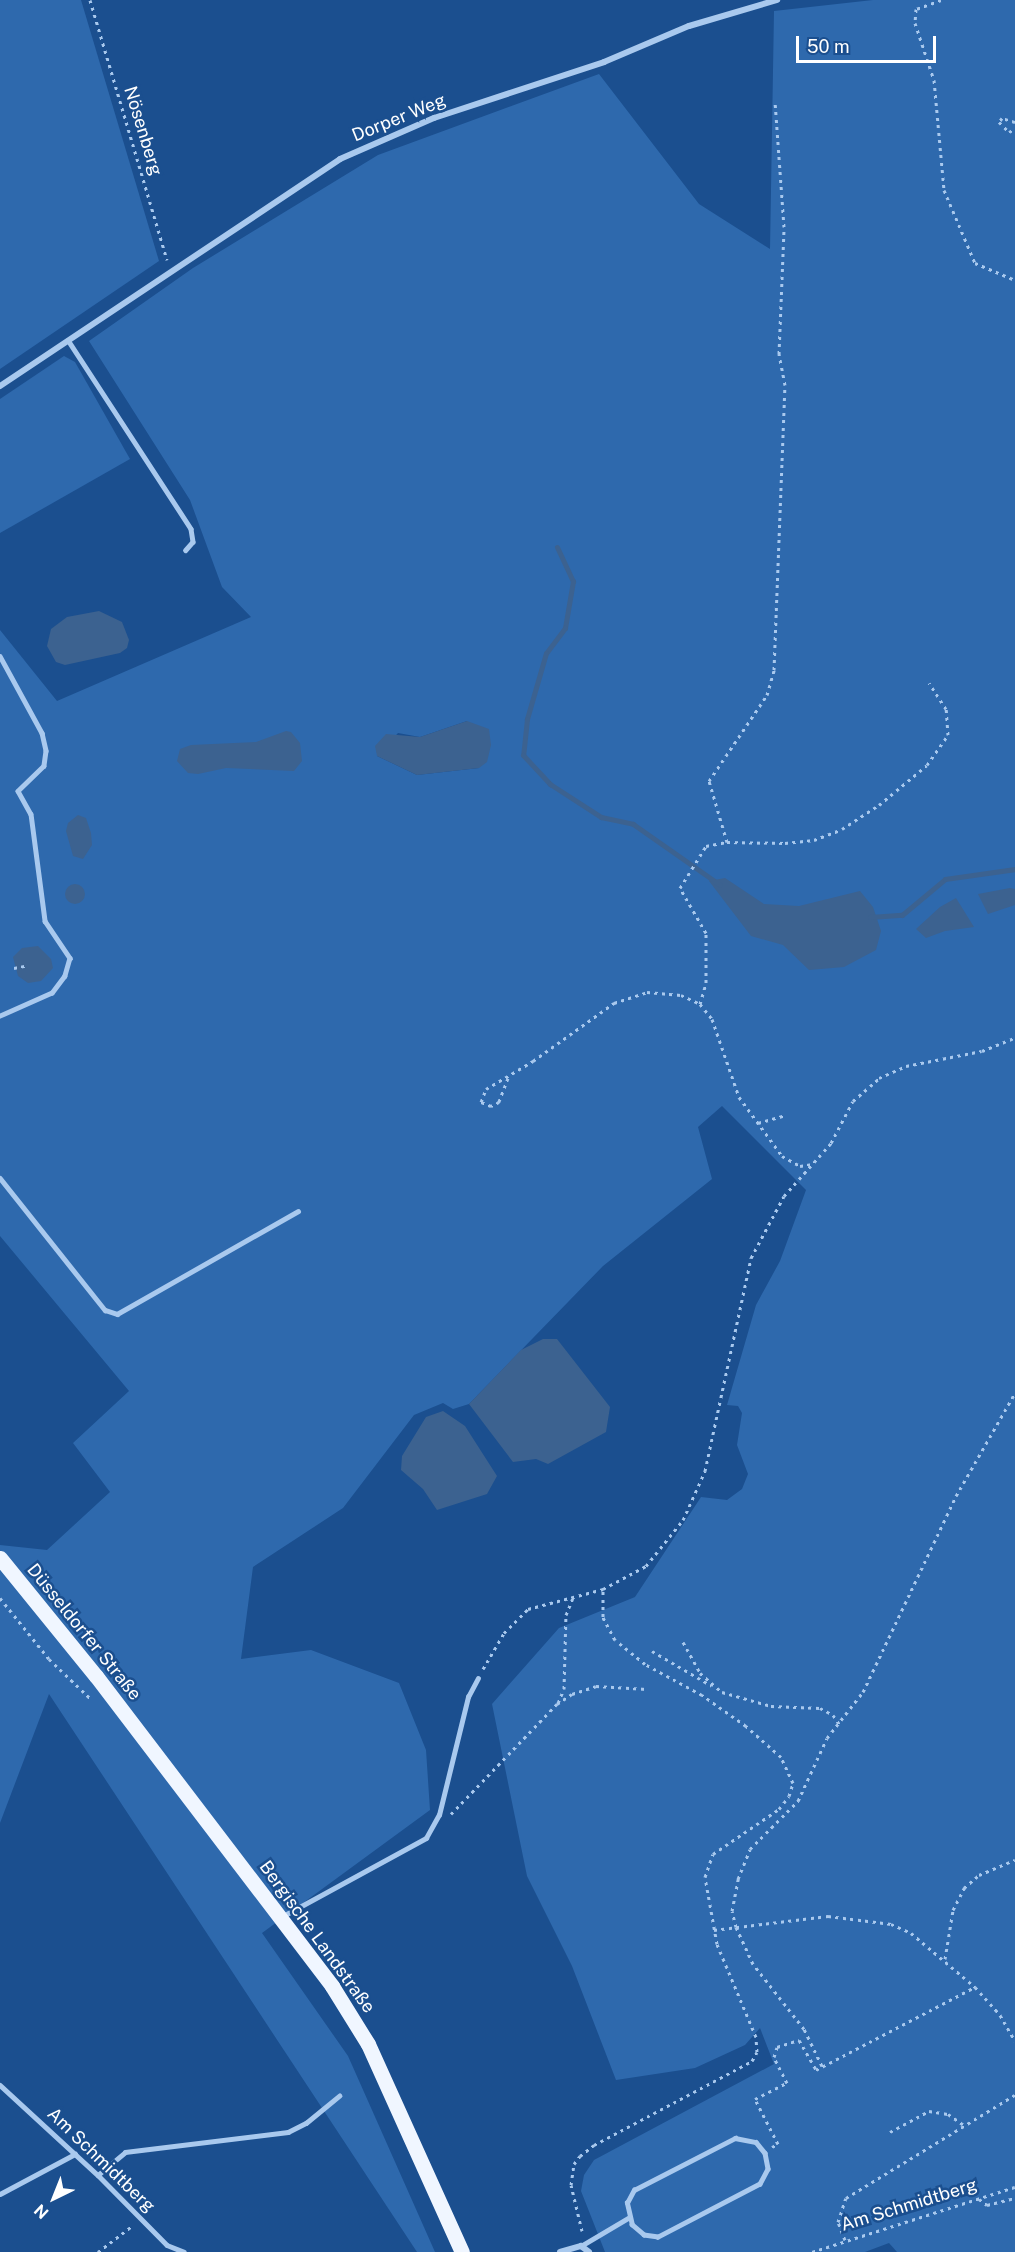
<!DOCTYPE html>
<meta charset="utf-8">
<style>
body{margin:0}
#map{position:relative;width:1015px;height:2252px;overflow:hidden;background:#1b4f8f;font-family:"Public Sans",sans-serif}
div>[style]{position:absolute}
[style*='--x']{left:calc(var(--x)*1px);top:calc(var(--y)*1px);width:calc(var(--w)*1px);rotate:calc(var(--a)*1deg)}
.green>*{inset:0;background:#2e69ad}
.water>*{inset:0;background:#3c6290}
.round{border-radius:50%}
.stream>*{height:5px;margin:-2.5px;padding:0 2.5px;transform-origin:2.5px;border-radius:2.5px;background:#3c6290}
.path>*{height:3px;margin-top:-1.5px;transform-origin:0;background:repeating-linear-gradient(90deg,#a9c9ee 0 3px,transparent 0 7.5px)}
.service>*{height:4.5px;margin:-2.25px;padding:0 2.25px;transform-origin:2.25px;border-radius:2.25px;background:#a9c9ee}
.minor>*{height:6px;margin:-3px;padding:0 3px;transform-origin:3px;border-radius:3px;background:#a9c9ee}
.primary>*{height:15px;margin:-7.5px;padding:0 7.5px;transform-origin:7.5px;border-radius:7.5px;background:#f0f6ff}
span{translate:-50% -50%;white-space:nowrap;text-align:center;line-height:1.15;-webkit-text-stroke:5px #1b4f8f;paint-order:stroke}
.street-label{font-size:18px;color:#fff}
.north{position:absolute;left:24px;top:2168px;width:60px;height:60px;-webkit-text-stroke:4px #1b4f8f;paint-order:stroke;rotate:223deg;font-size:16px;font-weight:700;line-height:24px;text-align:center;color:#fff}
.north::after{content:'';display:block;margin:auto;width:21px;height:27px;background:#fff;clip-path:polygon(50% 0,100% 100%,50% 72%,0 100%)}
.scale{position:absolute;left:796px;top:36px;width:140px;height:27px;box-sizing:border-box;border:3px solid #fff;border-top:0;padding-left:8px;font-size:18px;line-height:21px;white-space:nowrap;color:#fff;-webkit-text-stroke:4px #1b4f8f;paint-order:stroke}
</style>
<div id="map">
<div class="green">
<div style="clip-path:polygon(0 0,81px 0,159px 261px,0 369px)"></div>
<div style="clip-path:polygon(evenodd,873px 0,1015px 0,1015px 2252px,897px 2252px,889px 2243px,865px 2252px,605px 2252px,581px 2191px,584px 2175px,594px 2160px,774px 2064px,760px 2028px,745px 2045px,695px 2068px,616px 2080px,572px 1966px,527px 1876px,492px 1704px,559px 1628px,635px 1597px,701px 1497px,727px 1500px,742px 1489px,748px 1474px,737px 1445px,742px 1413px,738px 1406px,727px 1405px,756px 1305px,780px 1261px,806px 1190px,722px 1106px,698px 1127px,712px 1179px,603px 1266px,469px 1404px,453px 1409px,443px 1403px,414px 1415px,343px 1508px,253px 1567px,241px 1659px,311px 1650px,399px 1683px,426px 1750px,430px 1810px,262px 1933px,348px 2056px,435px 2252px,417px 2252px,49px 1694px,0 1823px,0 1545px,47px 1550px,110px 1492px,73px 1443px,129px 1391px,0 1236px,0 630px,57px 701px,251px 617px,222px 587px,190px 500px,89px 341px,193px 268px,378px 155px,599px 74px,699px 204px,770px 249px,774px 11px,873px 0,467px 721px,479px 768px,417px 775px,377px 756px,398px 733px,420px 737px,467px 721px)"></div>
<div style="clip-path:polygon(64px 356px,75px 362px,130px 459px,0 533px,0 399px)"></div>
</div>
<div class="water">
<div style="clip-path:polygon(99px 611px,122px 622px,129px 640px,127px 648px,120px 653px,65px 665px,56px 662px,47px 646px,51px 629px,67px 617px)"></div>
<div style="clip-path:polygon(467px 721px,489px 729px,491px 745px,487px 762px,479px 768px,417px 775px,377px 756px,375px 746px,386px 734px,420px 737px)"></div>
<div style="clip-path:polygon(286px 731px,291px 732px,300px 743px,302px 761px,294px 771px,226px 768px,198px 774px,188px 773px,177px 761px,180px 749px,191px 745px,256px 742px)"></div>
<div style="clip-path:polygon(78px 815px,86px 818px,91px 833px,92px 845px,83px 859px,73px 856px,66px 831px,68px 823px)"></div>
<div style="clip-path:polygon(725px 878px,764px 904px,799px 906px,860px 891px,873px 907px,881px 931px,876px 950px,844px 967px,809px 970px,783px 945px,751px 936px,709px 881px)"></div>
<div class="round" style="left:65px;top:884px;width:20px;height:20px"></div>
<div style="clip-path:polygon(1010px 888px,1015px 889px,1015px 905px,988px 914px,978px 894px)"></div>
<div style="clip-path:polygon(956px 898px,974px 927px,945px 931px,926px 938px,916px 929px,940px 907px)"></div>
<div style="clip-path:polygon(38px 946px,51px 959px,53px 968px,41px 981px,28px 983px,18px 976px,13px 957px,22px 948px)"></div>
<div style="clip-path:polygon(543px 1339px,557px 1339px,610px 1407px,606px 1432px,548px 1464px,536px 1459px,513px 1462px,469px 1404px,521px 1350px)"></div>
<div style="clip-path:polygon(443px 1411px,465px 1426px,497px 1476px,487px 1494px,437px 1510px,423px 1489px,401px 1470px,402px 1456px,426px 1417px)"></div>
</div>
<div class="stream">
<div style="--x:557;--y:547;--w:38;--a:65"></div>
<div style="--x:573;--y:581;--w:48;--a:99.7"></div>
<div style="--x:565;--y:628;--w:31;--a:127"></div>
<div style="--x:546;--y:653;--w:69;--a:106.1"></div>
<div style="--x:527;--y:719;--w:36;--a:96"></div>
<div style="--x:523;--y:755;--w:40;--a:47"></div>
<div style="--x:550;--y:784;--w:61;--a:32.9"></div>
<div style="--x:601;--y:817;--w:33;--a:12"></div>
<div style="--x:633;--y:824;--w:106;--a:35"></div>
<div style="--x:870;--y:917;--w:32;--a:-4"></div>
<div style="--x:902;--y:915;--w:56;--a:-39.9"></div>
<div style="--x:945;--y:879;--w:71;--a:-8.1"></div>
</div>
<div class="path">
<div style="--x:90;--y:0;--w:271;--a:73.5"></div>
<div style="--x:941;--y:0;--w:27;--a:160"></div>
<div style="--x:916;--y:9;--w:14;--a:94"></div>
<div style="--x:915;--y:23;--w:60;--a:71.6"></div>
<div style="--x:934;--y:80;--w:110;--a:84.8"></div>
<div style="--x:944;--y:190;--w:79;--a:67"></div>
<div style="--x:975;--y:263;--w:43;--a:23"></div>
<div style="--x:1015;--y:122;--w:14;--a:-163"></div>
<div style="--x:1002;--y:118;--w:5;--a:127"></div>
<div style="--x:999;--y:122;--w:14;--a:45"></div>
<div style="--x:1009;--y:132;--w:7;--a:-27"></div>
<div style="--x:727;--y:842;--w:64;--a:-106.4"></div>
<div style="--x:709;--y:781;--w:104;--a:-56"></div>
<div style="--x:767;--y:695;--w:26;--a:-74"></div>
<div style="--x:774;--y:670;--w:285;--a:-87.8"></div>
<div style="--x:785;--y:385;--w:32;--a:-101"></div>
<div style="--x:779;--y:354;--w:127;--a:-87.7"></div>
<div style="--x:784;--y:227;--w:127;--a:-94.1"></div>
<div style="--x:14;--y:968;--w:15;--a:-11"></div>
<div style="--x:700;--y:1004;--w:22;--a:-74"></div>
<div style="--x:706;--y:983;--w:50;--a:-90"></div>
<div style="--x:706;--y:933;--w:52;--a:-120"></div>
<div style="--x:680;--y:888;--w:49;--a:-58.2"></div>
<div style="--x:706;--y:846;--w:21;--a:-11"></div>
<div style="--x:727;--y:842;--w:58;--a:1"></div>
<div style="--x:785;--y:843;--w:29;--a:-6"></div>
<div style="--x:814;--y:840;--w:30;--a:-21"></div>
<div style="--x:842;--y:829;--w:44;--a:-33"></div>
<div style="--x:879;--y:805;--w:62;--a:-39.8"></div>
<div style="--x:927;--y:765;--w:37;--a:-55"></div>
<div style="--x:948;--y:735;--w:26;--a:-94"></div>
<div style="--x:946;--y:709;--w:31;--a:-123"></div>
<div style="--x:508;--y:1078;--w:26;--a:111"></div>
<div style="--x:499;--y:1102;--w:9;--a:153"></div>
<div style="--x:491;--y:1106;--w:11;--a:-158"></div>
<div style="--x:481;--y:1102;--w:14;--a:-69"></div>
<div style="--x:486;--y:1089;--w:55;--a:-30.8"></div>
<div style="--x:533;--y:1061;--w:100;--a:-35.6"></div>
<div style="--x:614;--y:1003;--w:35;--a:-18"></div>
<div style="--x:647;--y:992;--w:34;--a:5"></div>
<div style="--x:681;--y:995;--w:21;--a:25"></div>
<div style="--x:700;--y:1004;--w:19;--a:51"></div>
<div style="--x:712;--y:1019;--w:83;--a:70.9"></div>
<div style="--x:739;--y:1097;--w:73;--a:53.9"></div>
<div style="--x:782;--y:1156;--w:21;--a:29"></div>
<div style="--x:800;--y:1166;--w:13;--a:-9"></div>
<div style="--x:758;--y:1123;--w:29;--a:-16"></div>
<div style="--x:0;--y:1598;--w:78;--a:51.2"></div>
<div style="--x:49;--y:1659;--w:57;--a:43.6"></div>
<div style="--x:683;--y:1642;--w:35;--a:61"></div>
<div style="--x:700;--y:1673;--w:29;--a:41"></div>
<div style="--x:722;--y:1692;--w:51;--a:15.9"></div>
<div style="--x:771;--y:1706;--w:49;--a:2.3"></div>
<div style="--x:820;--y:1708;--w:15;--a:28"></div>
<div style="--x:833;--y:1715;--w:12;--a:55"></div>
<div style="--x:652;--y:1651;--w:69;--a:30.3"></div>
<div style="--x:483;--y:1669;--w:42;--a:-59.7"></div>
<div style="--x:504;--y:1633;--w:34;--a:-45"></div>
<div style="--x:528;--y:1609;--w:78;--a:-14.9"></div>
<div style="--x:558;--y:1703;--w:15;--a:-67"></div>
<div style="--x:564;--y:1689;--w:74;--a:-88.5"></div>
<div style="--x:566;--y:1615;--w:18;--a:-68"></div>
<div style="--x:451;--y:1814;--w:153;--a:-46.1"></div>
<div style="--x:557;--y:1704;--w:18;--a:-34"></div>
<div style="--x:572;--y:1694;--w:25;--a:-18"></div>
<div style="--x:596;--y:1686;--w:51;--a:3.4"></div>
<div style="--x:714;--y:1930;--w:115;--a:-7"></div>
<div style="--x:828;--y:1916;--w:64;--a:7.2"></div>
<div style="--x:891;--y:1924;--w:22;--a:24"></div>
<div style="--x:911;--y:1933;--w:84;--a:40.2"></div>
<div style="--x:975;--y:1987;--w:38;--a:48"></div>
<div style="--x:1000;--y:2015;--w:30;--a:60"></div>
<div style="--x:945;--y:1959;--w:50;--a:-80.7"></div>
<div style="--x:953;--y:1910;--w:25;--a:-63"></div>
<div style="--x:964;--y:1888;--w:20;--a:-41"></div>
<div style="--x:979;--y:1875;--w:39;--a:-23"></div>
<div style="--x:822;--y:2066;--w:41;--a:-115.9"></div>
<div style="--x:804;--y:2029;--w:83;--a:-128.1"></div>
<div style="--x:753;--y:1964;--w:41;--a:-114.7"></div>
<div style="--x:736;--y:1927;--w:16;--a:-104"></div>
<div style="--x:732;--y:1911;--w:33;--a:-79"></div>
<div style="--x:738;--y:1879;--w:32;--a:-68"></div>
<div style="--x:750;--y:1849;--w:68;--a:-45"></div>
<div style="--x:798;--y:1801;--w:69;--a:-65.3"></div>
<div style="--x:827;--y:1738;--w:58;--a:-52"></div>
<div style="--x:863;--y:1692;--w:217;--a:-64.6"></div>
<div style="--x:956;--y:1496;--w:119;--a:-60.2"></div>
<div style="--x:890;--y:2132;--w:44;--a:-28.3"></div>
<div style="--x:929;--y:2111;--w:19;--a:9"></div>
<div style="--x:948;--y:2114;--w:21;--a:35"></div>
<div style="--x:772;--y:2147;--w:7;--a:-27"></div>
<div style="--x:778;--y:2144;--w:51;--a:-117.1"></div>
<div style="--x:755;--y:2099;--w:36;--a:-27"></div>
<div style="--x:787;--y:2083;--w:29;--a:-117"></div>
<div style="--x:774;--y:2057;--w:10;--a:-73"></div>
<div style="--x:777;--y:2047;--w:23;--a:-18"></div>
<div style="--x:799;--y:2040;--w:34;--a:60"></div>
<div style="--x:816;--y:2070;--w:179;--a:-27.6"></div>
<div style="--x:979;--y:2199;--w:10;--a:37"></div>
<div style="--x:987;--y:2205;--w:29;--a:-14"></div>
<div style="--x:582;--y:2231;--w:47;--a:-103.4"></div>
<div style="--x:571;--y:2185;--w:21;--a:-82"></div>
<div style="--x:574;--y:2164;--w:10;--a:-53"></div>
<div style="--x:580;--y:2156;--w:18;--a:-38"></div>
<div style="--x:594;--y:2145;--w:179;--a:-28"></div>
<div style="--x:752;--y:2061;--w:10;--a:-61"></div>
<div style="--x:757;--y:2052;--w:15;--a:-94"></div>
<div style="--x:756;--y:2037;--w:101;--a:-112.8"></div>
<div style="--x:717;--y:1944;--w:68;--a:-100.2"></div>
<div style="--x:705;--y:1877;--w:24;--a:-71"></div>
<div style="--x:713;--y:1854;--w:80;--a:-34.3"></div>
<div style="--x:779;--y:1809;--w:16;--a:-52"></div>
<div style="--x:789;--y:1796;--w:14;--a:-73"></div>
<div style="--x:793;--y:1783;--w:29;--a:-115"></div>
<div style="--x:781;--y:1757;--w:47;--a:-138.5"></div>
<div style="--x:746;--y:1726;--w:54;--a:-144.8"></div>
<div style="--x:702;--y:1695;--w:65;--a:-151.5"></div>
<div style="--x:645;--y:1664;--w:38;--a:-141"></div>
<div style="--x:615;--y:1640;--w:26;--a:-118"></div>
<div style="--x:603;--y:1617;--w:28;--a:-90"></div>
<div style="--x:603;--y:1589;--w:49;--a:-28.1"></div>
<div style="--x:646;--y:1566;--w:59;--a:-51.2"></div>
<div style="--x:683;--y:1520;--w:54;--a:-65.8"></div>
<div style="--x:705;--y:1471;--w:218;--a:-77.8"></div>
<div style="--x:751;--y:1258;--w:70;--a:-62"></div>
<div style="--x:784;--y:1196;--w:71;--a:-48.4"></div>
<div style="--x:831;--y:1143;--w:47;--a:-62.4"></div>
<div style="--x:853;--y:1101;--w:35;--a:-41"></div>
<div style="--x:879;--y:1078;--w:30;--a:-24"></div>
<div style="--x:906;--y:1066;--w:77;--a:-11.2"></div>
<div style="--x:982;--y:1051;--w:35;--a:-22"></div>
<div style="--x:845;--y:2240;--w:19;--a:-111"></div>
<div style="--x:838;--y:2222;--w:25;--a:-72"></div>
<div style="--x:846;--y:2198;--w:198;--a:-31.4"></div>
<div style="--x:98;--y:2252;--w:43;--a:-37.4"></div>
<div style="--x:812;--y:2252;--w:213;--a:-17.8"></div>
</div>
<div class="service">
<div style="--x:68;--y:340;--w:225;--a:56.9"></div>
<div style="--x:191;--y:529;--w:13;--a:81"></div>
<div style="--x:193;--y:542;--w:11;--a:131"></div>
<div style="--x:0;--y:656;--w:88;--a:61.4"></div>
<div style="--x:42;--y:733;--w:18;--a:77"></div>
<div style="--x:46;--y:751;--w:15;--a:98"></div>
<div style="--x:44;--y:766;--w:36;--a:136"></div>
<div style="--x:18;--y:791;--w:26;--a:61"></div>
<div style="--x:31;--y:814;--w:108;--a:82.5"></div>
<div style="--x:45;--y:921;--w:45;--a:56"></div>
<div style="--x:70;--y:958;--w:19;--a:106"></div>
<div style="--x:65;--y:976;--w:21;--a:127"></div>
<div style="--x:52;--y:993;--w:57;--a:156.1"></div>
<div style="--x:0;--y:1178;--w:169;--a:51.5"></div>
<div style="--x:105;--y:1310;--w:13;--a:18"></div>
<div style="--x:117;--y:1314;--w:208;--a:-29.6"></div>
<div style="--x:283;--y:1916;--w:163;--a:-28.6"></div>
<div style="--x:426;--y:1838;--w:26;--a:-61"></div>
<div style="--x:439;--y:1815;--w:122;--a:-76.2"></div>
<div style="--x:468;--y:1697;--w:21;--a:-62"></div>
<div style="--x:0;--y:2085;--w:133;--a:42.6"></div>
<div style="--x:98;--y:2175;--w:98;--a:45.4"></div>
<div style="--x:167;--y:2245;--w:18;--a:22"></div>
<div style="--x:735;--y:2138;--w:21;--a:11"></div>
<div style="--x:756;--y:2142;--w:14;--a:51"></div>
<div style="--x:765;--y:2153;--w:16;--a:79"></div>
<div style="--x:768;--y:2169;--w:17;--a:118"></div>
<div style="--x:760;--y:2184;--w:115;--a:152.5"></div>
<div style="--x:658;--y:2237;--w:14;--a:-172"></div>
<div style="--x:644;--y:2235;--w:16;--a:-140"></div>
<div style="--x:632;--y:2225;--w:23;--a:-103"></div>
<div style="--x:627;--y:2203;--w:15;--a:-62"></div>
<div style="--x:634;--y:2190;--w:114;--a:-27.2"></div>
<div style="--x:98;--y:2175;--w:35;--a:-40"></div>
<div style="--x:125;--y:2152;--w:164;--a:-7"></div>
<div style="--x:288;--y:2132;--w:20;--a:-27"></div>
<div style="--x:306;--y:2123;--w:43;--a:-39.3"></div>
<div style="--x:0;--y:2194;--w:85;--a:-28.1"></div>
<div style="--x:581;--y:2246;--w:55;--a:-30.8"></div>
</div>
<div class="minor">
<div style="--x:0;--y:386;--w:409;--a:-33.7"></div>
<div style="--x:340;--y:159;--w:103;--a:-23.6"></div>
<div style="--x:434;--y:118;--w:179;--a:-18.2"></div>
<div style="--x:604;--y:62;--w:92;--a:-23"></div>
<div style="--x:689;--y:26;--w:92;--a:-16.5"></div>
<div style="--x:560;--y:2252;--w:22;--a:-16"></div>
<div style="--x:581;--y:2246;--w:10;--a:37"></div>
</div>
<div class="primary">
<div style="--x:0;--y:1558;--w:152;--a:50.9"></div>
<div style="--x:96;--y:1676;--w:390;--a:52.7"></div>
<div style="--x:332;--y:1986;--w:68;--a:58.2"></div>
<div style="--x:368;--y:2044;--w:228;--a:65.7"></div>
</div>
<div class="street-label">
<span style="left:399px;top:118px;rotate:-22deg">Dorper Weg</span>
<span style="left:143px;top:131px;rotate:73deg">Nösenberg</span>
<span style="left:84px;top:1632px;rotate:51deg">Düsseldorfer Straße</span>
<span style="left:317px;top:1937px;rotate:54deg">Bergische Landstraße</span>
<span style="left:101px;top:2160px;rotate:44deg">Am Schmidtberg</span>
<span style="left:909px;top:2205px;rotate:-17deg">Am Schmidtberg</span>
</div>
<div class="north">N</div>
<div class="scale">50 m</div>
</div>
